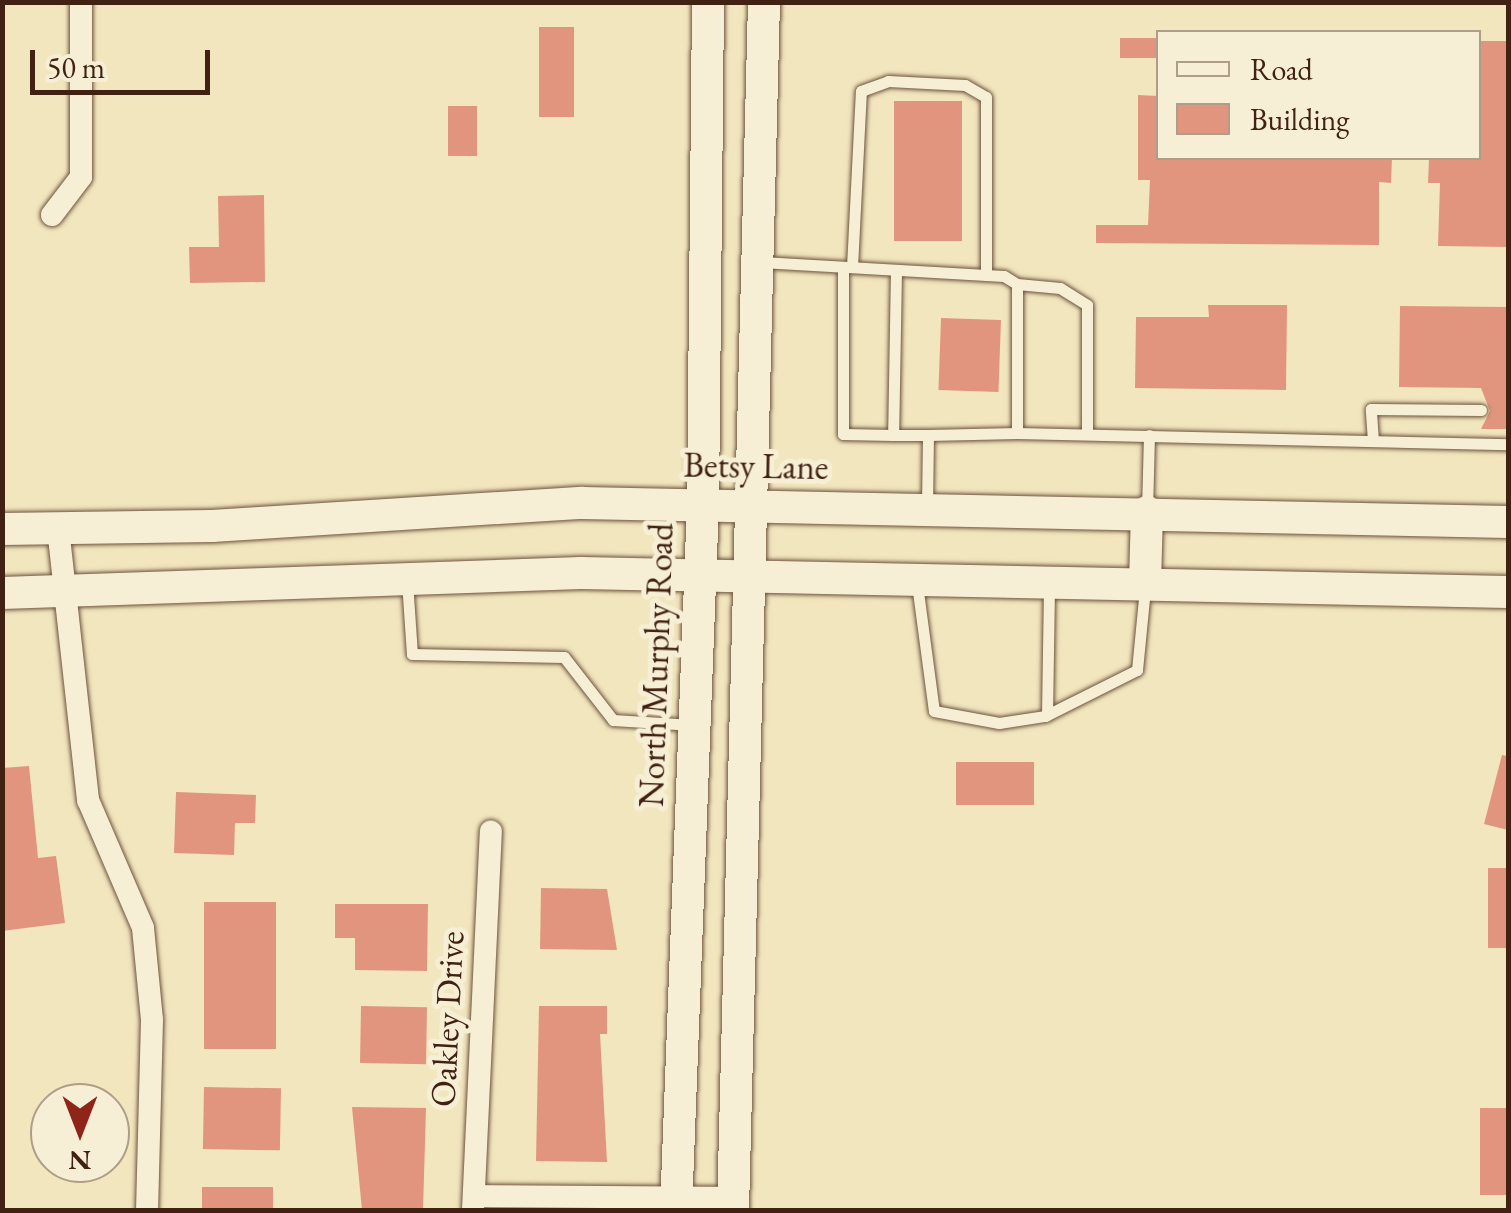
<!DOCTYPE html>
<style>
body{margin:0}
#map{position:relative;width:1511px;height:1213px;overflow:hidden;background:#f2e6be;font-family:"EB Garamond",serif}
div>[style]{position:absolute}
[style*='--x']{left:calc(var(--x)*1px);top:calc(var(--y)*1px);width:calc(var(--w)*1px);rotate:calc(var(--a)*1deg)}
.building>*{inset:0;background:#e2957e;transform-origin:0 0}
.roads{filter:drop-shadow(0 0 2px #6d533d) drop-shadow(0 0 2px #6d533d)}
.lane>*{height:11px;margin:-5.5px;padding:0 5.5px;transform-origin:5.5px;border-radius:5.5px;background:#f7efd5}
.street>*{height:22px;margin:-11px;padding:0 11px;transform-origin:11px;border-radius:11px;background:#f7efd5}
.secondary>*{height:32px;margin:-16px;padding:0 16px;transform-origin:16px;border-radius:16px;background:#f7efd5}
span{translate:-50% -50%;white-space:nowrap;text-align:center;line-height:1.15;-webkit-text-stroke:10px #f7efd5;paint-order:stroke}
.street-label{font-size:35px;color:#412212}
.frame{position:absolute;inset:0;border:5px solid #412212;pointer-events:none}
.legend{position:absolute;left:1156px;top:30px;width:325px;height:130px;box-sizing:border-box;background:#f7efd5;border:2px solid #ae9d87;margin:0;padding:12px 18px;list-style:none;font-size:30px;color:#412212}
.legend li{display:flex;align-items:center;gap:20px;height:50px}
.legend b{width:50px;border:2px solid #ae9d87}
.north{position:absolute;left:30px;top:1083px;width:100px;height:100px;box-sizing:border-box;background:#f7efd5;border:2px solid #ae9d87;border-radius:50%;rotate:180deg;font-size:28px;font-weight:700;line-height:40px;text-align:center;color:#412212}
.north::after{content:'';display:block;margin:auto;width:35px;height:45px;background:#8f2418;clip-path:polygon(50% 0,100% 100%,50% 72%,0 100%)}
.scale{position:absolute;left:30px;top:50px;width:180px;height:45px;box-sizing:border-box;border:5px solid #412212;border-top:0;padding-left:12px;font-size:30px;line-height:35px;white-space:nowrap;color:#412212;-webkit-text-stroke:8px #f7efd5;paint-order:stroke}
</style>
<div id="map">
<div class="building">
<div style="left:539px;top:27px;width:35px;height:90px"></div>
<div style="left:1120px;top:38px;width:38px;height:20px"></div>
<div style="clip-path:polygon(1478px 41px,1508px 41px,1508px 247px,1438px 246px,1440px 183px,1428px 183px,1429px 158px,1478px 158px)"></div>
<div style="clip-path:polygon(1138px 95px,1158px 96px,1158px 158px,1392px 158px,1391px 183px,1379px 182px,1379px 245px,1096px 243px,1096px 225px,1148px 225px,1150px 180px,1138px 180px)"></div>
<div style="left:894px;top:101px;width:68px;height:140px"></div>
<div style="left:448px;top:106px;width:29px;height:50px"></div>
<div style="clip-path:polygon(264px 195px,265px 282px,190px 283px,189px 247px,219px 247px,218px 196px)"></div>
<div style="clip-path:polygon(1208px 305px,1287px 305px,1286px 390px,1135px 388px,1136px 317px,1209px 317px)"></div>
<div style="clip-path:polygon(1400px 306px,1508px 307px,1508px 429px,1481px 429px,1490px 411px,1481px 388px,1399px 387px)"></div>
<div style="left:941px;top:318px;width:60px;height:72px;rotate:2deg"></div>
<div style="clip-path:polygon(1502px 755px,1508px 756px,1508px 830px,1484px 824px)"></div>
<div style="left:956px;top:762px;width:78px;height:43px"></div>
<div style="clip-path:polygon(29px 766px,38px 858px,56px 856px,65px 923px,2px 931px,2px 768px)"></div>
<div style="clip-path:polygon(176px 792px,256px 795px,255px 823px,235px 823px,234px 855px,174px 853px)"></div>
<div style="left:1488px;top:868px;width:20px;height:80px"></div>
<div style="clip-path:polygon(541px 888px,607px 889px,617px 950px,540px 949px)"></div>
<div style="left:276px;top:902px;width:147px;height:72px;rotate:90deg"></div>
<div style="clip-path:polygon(335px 904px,428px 904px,427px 971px,355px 970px,355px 938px,335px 938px)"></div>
<div style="left:361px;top:1006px;width:66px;height:57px;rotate:1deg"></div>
<div style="clip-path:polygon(539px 1006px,607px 1006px,607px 1034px,600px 1034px,607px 1162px,536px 1161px)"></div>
<div style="left:204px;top:1087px;width:77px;height:62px;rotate:1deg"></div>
<div style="clip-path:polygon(352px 1107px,426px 1108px,423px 1210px,362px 1210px)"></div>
<div style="left:1480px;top:1108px;width:28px;height:87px"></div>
<div style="left:202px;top:1187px;width:71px;height:23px"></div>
</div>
<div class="roads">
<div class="lane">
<div style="--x:761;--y:262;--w:243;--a:3.3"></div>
<div style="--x:1004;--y:276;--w:15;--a:32"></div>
<div style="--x:1017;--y:284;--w:149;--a:90"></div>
<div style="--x:1017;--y:433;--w:89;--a:178.7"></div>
<div style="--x:928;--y:435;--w:70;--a:90.8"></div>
<div style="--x:843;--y:267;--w:167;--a:90"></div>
<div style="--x:843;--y:434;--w:50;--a:1.1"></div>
<div style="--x:852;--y:267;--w:176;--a:-87.1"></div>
<div style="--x:861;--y:91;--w:29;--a:-20"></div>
<div style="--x:888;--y:81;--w:77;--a:3"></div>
<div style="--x:965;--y:85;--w:24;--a:30"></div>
<div style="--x:986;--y:97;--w:178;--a:90"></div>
<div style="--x:896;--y:270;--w:165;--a:91"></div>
<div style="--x:893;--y:435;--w:35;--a:0"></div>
<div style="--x:1017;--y:284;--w:43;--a:5.3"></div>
<div style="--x:1060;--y:288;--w:32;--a:32"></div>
<div style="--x:1087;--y:305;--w:129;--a:90"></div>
<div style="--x:1017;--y:433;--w:491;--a:1.3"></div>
<div style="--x:1373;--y:441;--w:32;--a:-94"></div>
<div style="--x:1371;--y:409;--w:110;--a:0.5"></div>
<div style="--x:1147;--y:511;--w:76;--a:-88.5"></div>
<div style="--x:407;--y:581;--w:73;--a:86.1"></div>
<div style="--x:412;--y:654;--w:152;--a:1.1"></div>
<div style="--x:564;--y:657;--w:80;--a:52.1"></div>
<div style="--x:613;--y:720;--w:80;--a:3.6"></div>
<div style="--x:917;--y:584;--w:128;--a:82.4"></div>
<div style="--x:934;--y:711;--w:66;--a:10.5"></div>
<div style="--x:999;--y:723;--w:47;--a:-8.7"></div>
<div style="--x:1045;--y:716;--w:103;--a:-26.6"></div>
<div style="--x:1137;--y:670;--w:81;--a:-84.4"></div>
<div style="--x:1047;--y:715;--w:131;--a:-89.1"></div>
</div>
<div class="street">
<div style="--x:52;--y:215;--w:48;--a:-52.7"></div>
<div style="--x:81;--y:177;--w:175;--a:-90"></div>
<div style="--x:58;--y:528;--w:274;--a:83.7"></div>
<div style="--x:88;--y:800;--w:139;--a:66.7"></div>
<div style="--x:143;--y:928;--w:92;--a:84.4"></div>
<div style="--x:152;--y:1020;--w:190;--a:91.5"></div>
<div style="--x:474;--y:1196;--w:259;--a:0.4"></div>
<div style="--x:473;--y:1210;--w:379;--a:-87.3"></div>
</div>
<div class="secondary">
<div style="--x:2;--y:529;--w:210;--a:-0.8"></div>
<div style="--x:212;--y:526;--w:371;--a:-3.6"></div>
<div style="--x:582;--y:503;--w:926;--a:1.18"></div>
<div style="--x:1145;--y:583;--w:71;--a:-88.4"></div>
<div style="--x:2;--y:593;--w:579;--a:-1.98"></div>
<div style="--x:581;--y:573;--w:927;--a:1.17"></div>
<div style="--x:676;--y:1210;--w:707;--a:-87.81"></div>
<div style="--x:703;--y:504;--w:502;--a:-89.43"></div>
<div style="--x:733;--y:1210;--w:1208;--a:-88.53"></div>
</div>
</div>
<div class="street-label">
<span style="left:756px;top:466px;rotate:1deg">Betsy Lane</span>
<span style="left:656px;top:665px;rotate:-88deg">North Murphy Road</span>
<span style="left:447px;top:1019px;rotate:-87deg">Oakley Drive</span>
</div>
<div class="frame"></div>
<ul class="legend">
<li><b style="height:12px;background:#f7efd5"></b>Road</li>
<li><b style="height:28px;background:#e2957e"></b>Building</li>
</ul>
<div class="north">N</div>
<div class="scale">50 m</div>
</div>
